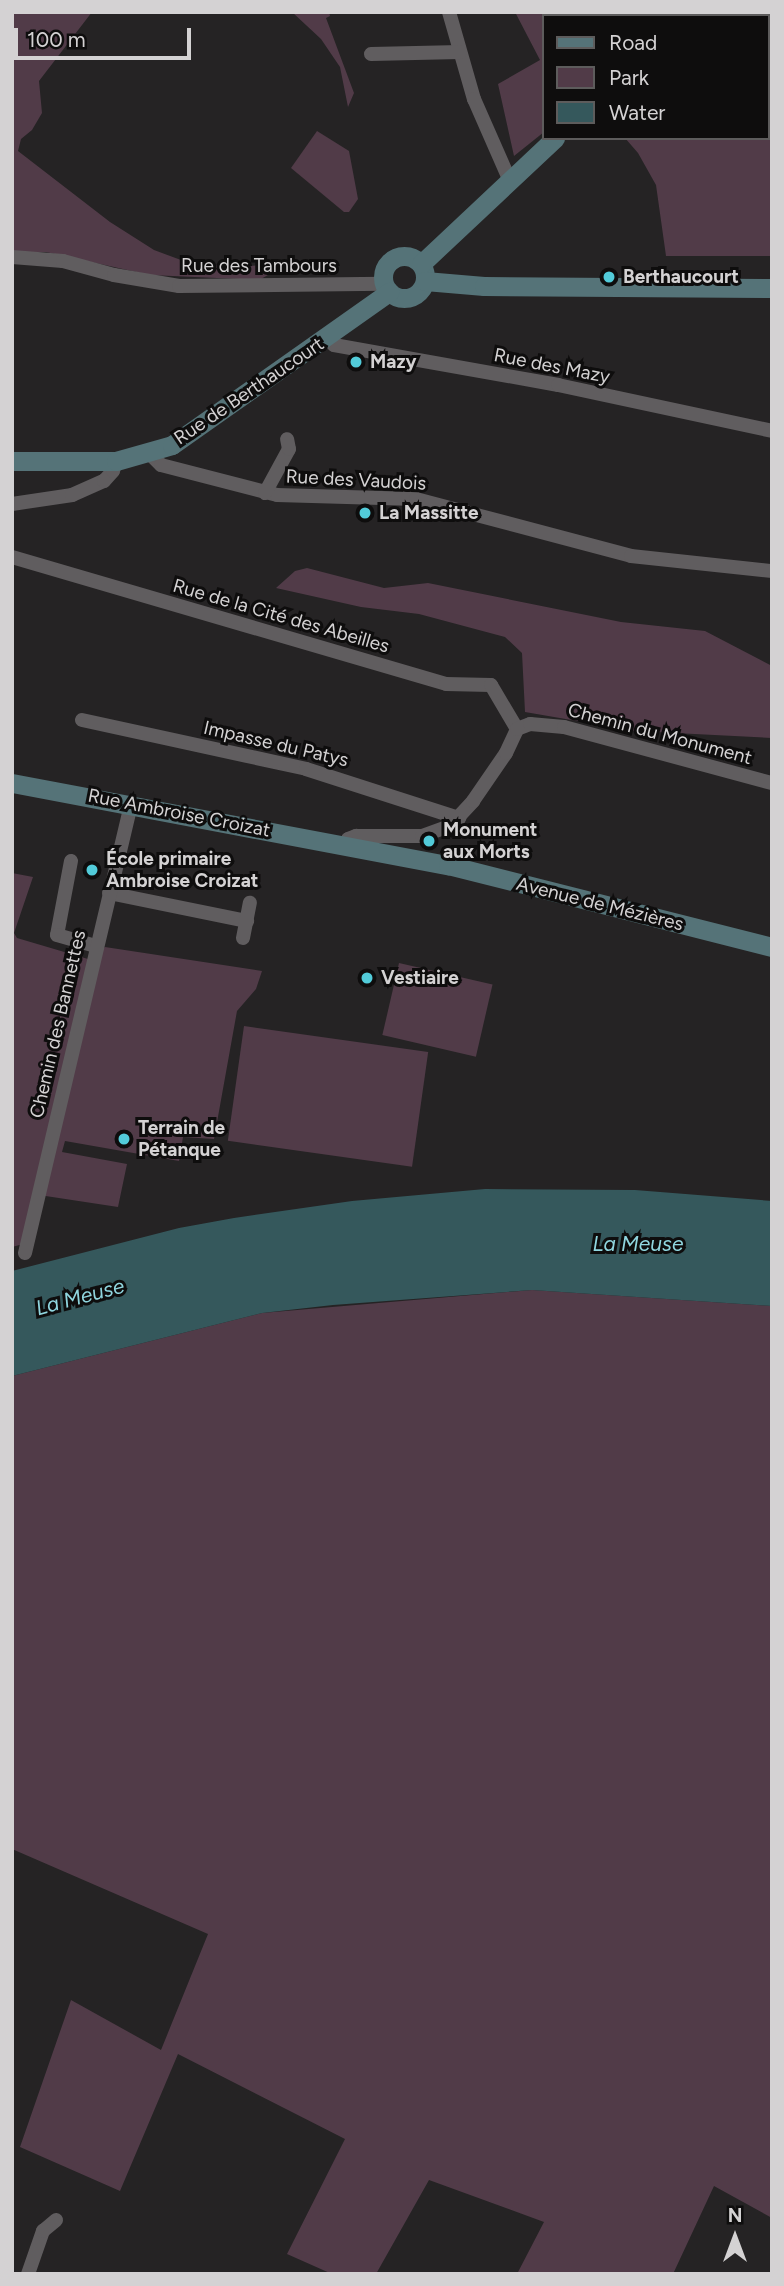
<!DOCTYPE html>
<meta charset="utf-8">
<style>
body{margin:0}
#map{position:relative;width:784px;height:2286px;overflow:hidden;background:#252324;font-family:Figtree,sans-serif}
div>[style]{position:absolute}
[style*='--x']{left:calc(var(--x)*1px);top:calc(var(--y)*1px);width:calc(var(--w)*1px);rotate:calc(var(--a)*1deg)}
.green>*{inset:0;background:#513b48;transform-origin:0 0}
.water>*{inset:0;background:#35585c}
.street>*{height:14px;margin:-7px;padding:0 7px;transform-origin:7px;border-radius:7px;background:#605d5f}
.secondary>*{height:19px;margin:-9.5px;padding:0 9.5px;transform-origin:9.5px;border-radius:9.5px;background:#557378}
.secondary>.ring{margin:-9.5px;padding:0;box-sizing:content-box;background:none;border:19px solid #557378;border-radius:50%}
.dots>*{width:19px;height:19px;translate:-50% -50%;box-sizing:border-box;border:4px solid #0e0d0d;border-radius:50%}
span{translate:-50% -50%;white-space:nowrap;text-align:center;line-height:1.15;-webkit-text-stroke:6px #0e0d0d;paint-order:stroke}
.street-label{font-size:19px;color:#d4d2d3}
.poi-label{font-size:19px;color:#d4d2d3;font-weight:700}
.left{translate:0 -50%;text-align:left}
.water-label{font-size:21px;color:#90d6df;font-style:italic}
.frame{position:absolute;inset:0;border:14px solid #d4d2d3;pointer-events:none}
.legend{position:absolute;left:542px;top:14px;width:228px;height:126px;box-sizing:border-box;background:#0e0d0d;border:2px solid #5d5c5c;margin:0;padding:9px 12px;list-style:none;font-size:21px;color:#d4d2d3}
.legend li{display:flex;align-items:center;gap:14px;height:35px}
.legend b{width:35px;border:2px solid #5d5c5c}
.north{position:absolute;left:700px;top:2202px;width:70px;height:70px;-webkit-text-stroke:5px #0e0d0d;paint-order:stroke;rotate:0deg;font-size:19px;font-weight:700;line-height:28px;text-align:center;color:#d4d2d3}
.north::after{content:'';display:block;margin:auto;width:24px;height:32px;background:#d4d2d3;clip-path:polygon(50% 0,100% 100%,50% 72%,0 100%)}
.scale{position:absolute;left:14px;top:28px;width:177px;height:32px;box-sizing:border-box;border:4px solid #d4d2d3;border-top:0;padding-left:9px;font-size:21px;line-height:24px;white-space:nowrap;color:#d4d2d3;-webkit-text-stroke:5px #0e0d0d;paint-order:stroke}
</style>
<div id="map">
<div class="green">
<div style="clip-path:polygon(12px 12px,92px 12px,39px 81px,42px 113px,32px 130px,21px 139px,18px 151px,110px 222px,154px 250px,189px 263px,234px 267px,262px 265px,270px 268px,268px 275px,259px 280px,150px 275px,46px 252px,12px 252px)"></div>
<div style="clip-path:polygon(292px 12px,329px 12px,330px 16px,326px 18px,354px 93px,348px 107px,340px 67px,321px 39px)"></div>
<div style="clip-path:polygon(515px 12px,772px 12px,772px 256px,666px 256px,656px 185px,638px 153px,625px 138px,768px 138px,768px 16px,544px 16px,544px 132px,514px 156px,498px 84px,540px 60px)"></div>
<div style="clip-path:polygon(317px 131px,349px 151px,358px 199px,349px 212px,344px 212px,291px 168px)"></div>
<div style="clip-path:polygon(307px 568px,384px 588px,428px 583px,621px 622px,705px 631px,772px 666px,772px 738px,635px 731px,525px 712px,522px 653px,505px 637px,419px 614px,361px 607px,276px 588px,295px 571px)"></div>
<div style="clip-path:polygon(12px 873px,33px 877px,14px 933px,17px 938px,88px 959px,105px 947px,262px 971px,256px 989px,237px 1011px,214px 1139px,183px 1137px,179px 1161px,65px 1141px,62px 1152px,127px 1164px,118px 1207px,39px 1195px,27px 1243px,12px 1247px)"></div>
<div style="left:399px;top:963px;width:96px;height:74px;rotate:13deg"></div>
<div style="left:244px;top:1026px;width:186px;height:116px;rotate:8deg"></div>
<div style="clip-path:polygon(532px 1290px,772px 1306px,772px 2218px,714px 2186px,673px 2274px,517px 2274px,544px 2222px,429px 2180px,376px 2274px,332px 2274px,287px 2254px,345px 2139px,178px 2054px,120px 2191px,20px 2147px,71px 2000px,161px 2050px,208px 1934px,12px 1849px,12px 1376px,262px 1313px)"></div>
</div>
<div class="water">
<div style="clip-path:polygon(485px 1189px,635px 1190px,772px 1201px,772px 1306px,532px 1290px,333px 1305px,262px 1313px,12px 1376px,12px 1271px,179px 1228px,234px 1218px,352px 1201px)"></div>
</div>
<div class="street">
<div style="--x:449;--y:12;--w:91;--a:74"></div>
<div style="--x:474;--y:99;--w:90;--a:66.3"></div>
<div style="--x:371;--y:54;--w:89;--a:-1.3"></div>
<div style="--x:12;--y:257;--w:51;--a:4.5"></div>
<div style="--x:63;--y:261;--w:53;--a:15.4"></div>
<div style="--x:114;--y:275;--w:66;--a:9.6"></div>
<div style="--x:179;--y:286;--w:205;--a:-0.6"></div>
<div style="--x:327;--y:338;--w:10;--a:45"></div>
<div style="--x:334;--y:345;--w:228;--a:10.1"></div>
<div style="--x:558;--y:385;--w:219;--a:12.1"></div>
<div style="--x:149;--y:453;--w:17;--a:45"></div>
<div style="--x:161;--y:465;--w:120;--a:14.5"></div>
<div style="--x:277;--y:495;--w:139;--a:1.6"></div>
<div style="--x:416;--y:499;--w:222;--a:14.8"></div>
<div style="--x:631;--y:556;--w:142;--a:6.1"></div>
<div style="--x:265;--y:493;--w:50;--a:-61.4"></div>
<div style="--x:289;--y:449;--w:10;--a:-101"></div>
<div style="--x:12;--y:504;--w:61;--a:-8.5"></div>
<div style="--x:72;--y:495;--w:35;--a:-24"></div>
<div style="--x:104;--y:481;--w:13;--a:-48"></div>
<div style="--x:113;--y:471;--w:10;--a:-73"></div>
<div style="--x:12;--y:557;--w:452;--a:16.3"></div>
<div style="--x:446;--y:684;--w:45;--a:1.3"></div>
<div style="--x:491;--y:685;--w:51;--a:59.4"></div>
<div style="--x:82;--y:720;--w:229;--a:12.3"></div>
<div style="--x:306;--y:769;--w:161;--a:17.8"></div>
<div style="--x:346;--y:845;--w:6;--a:-72"></div>
<div style="--x:348;--y:839;--w:9;--a:-21"></div>
<div style="--x:356;--y:836;--w:66;--a:0"></div>
<div style="--x:422;--y:836;--w:30;--a:-20"></div>
<div style="--x:450;--y:826;--w:34;--a:-47"></div>
<div style="--x:473;--y:801;--w:58;--a:-55.5"></div>
<div style="--x:506;--y:753;--w:26;--a:-65"></div>
<div style="--x:517;--y:729;--w:14;--a:-21"></div>
<div style="--x:530;--y:724;--w:34;--a:5"></div>
<div style="--x:564;--y:727;--w:215;--a:15.1"></div>
<div style="--x:71;--y:861;--w:75;--a:100.7"></div>
<div style="--x:57;--y:935;--w:41;--a:15.8"></div>
<div style="--x:109;--y:893;--w:141;--a:11.5"></div>
<div style="--x:243;--y:938;--w:36;--a:-79"></div>
<div style="--x:25;--y:1253;--w:461;--a:-76.7"></div>
<div style="--x:28;--y:2274;--w:46;--a:-70.8"></div>
<div style="--x:43;--y:2231;--w:17;--a:-40"></div>
</div>
<div class="secondary">
<div style="--x:768;--y:127;--w:4;--a:14"></div>
<div class="ring" style="left:383px;top:256px;width:23px;height:23px"></div>
<div style="--x:421;--y:264;--w:184;--a:-43.2"></div>
<div style="--x:425;--y:281;--w:59;--a:4.8"></div>
<div style="--x:484;--y:286;--w:288;--a:0.4"></div>
<div style="--x:12;--y:461;--w:104;--a:0"></div>
<div style="--x:116;--y:461;--w:58;--a:-15.9"></div>
<div style="--x:172;--y:445;--w:266;--a:-35.2"></div>
<div style="--x:12;--y:783;--w:444;--a:10.7"></div>
<div style="--x:448;--y:865;--w:334;--a:14.2"></div>
</div>
<div class="dots">
<div style="left:609px;top:277px;background:#52cbd9"></div>
<div style="left:356px;top:362px;background:#52cbd9"></div>
<div style="left:365px;top:513px;background:#52cbd9"></div>
<div style="left:429px;top:841px;background:#52cbd9"></div>
<div style="left:92px;top:870px;background:#52cbd9"></div>
<div style="left:367px;top:978px;background:#52cbd9"></div>
<div style="left:124px;top:1139px;background:#52cbd9"></div>
</div>
<div class="street-label">
<span style="left:259px;top:266px">Rue des Tambours</span>
<span style="left:552px;top:366px;rotate:11deg">Rue des Mazy</span>
<span style="left:249px;top:391px;rotate:-34deg">Rue de Berthaucourt</span>
<span style="left:356px;top:480px;rotate:3deg">Rue des Vaudois</span>
<span style="left:281px;top:616px;rotate:16deg">Rue de la Cité des Abeilles</span>
<span style="left:660px;top:734px;rotate:15deg">Chemin du Monument</span>
<span style="left:276px;top:744px;rotate:13deg">Impasse du Patys</span>
<span style="left:179px;top:813px;rotate:11deg">Rue Ambroise Croizat</span>
<span style="left:600px;top:904px;rotate:14deg">Avenue de Mézières</span>
<span style="left:58px;top:1024px;rotate:-77deg">Chemin des Bannettes</span>
</div>
<div class="poi-label">
<span class="left" style="left:623px;top:277px">Berthaucourt</span>
<span class="left" style="left:370px;top:362px">Mazy</span>
<span class="left" style="left:379px;top:513px">La Massitte</span>
<span class="left" style="left:443px;top:841px">Monument<br>aux Morts</span>
<span class="left" style="left:106px;top:870px">École primaire<br>Ambroise Croizat</span>
<span class="left" style="left:381px;top:978px">Vestiaire</span>
<span class="left" style="left:138px;top:1139px">Terrain de<br>Pétanque</span>
</div>
<div class="water-label">
<span style="left:638px;top:1244px">La Meuse</span>
<span style="left:80px;top:1297px;rotate:-15deg">La Meuse</span>
</div>
<div class="frame"></div>
<ul class="legend">
<li><b style="height:9px;background:#557378"></b>Road</li>
<li><b style="height:19px;background:#513b48"></b>Park</li>
<li><b style="height:19px;background:#35585c"></b>Water</li>
</ul>
<div class="north">N</div>
<div class="scale">100 m</div>
</div>
